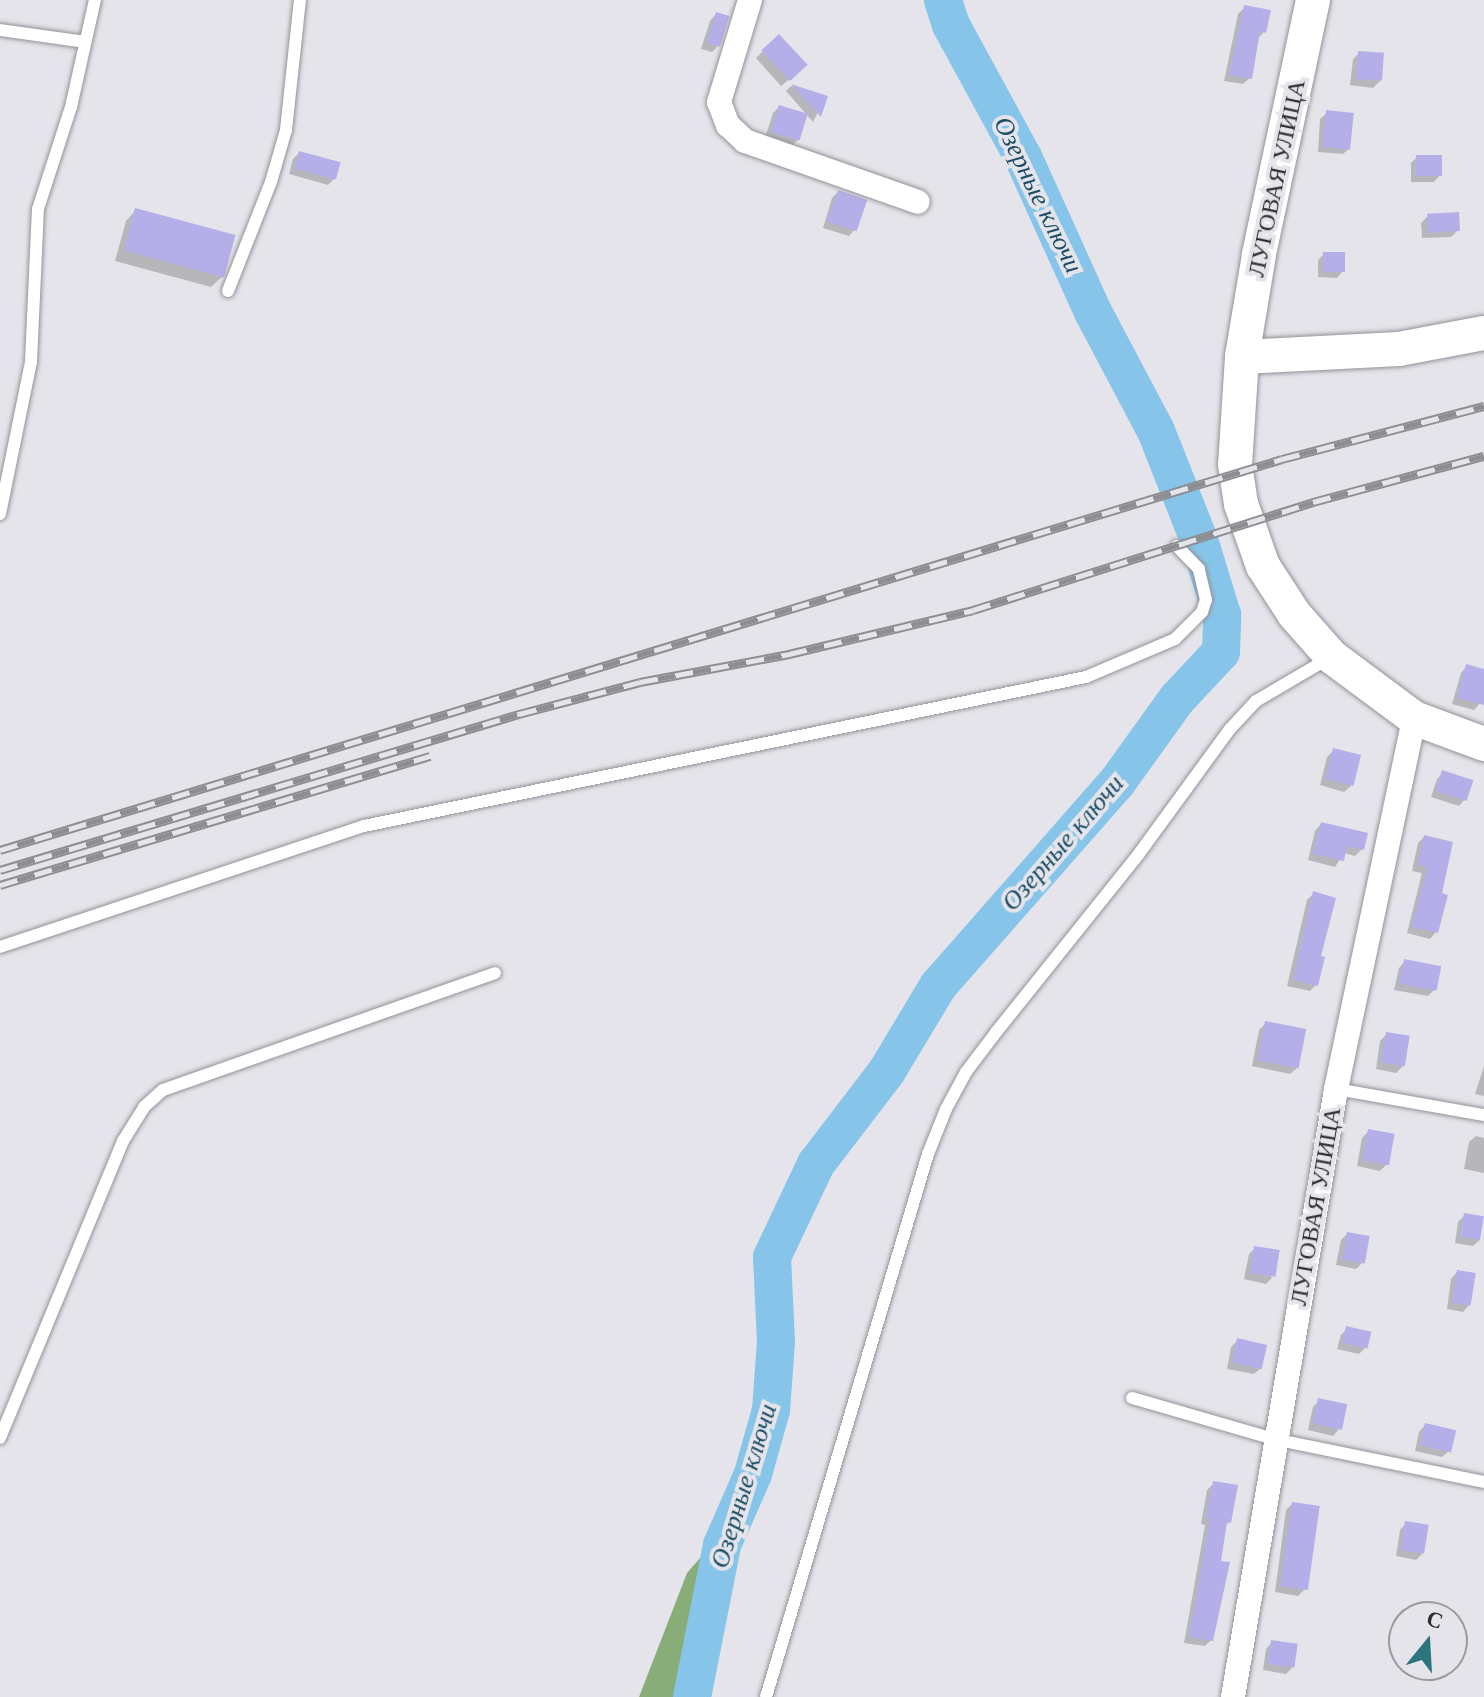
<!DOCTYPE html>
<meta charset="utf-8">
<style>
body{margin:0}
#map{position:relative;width:1484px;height:1697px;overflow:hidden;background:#e4e4ea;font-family:"Libre Baskerville",serif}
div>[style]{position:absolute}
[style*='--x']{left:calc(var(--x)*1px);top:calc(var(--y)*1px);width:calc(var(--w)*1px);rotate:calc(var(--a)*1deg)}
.forest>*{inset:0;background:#89ad79}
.shadow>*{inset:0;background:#0003}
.river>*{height:38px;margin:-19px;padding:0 19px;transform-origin:19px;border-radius:19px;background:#86c5e9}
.building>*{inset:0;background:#b5afe9;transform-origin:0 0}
.roads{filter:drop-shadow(0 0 2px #929298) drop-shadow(0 0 2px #929298)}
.service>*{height:12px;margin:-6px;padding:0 6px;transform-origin:6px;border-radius:6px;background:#fff}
.minor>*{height:24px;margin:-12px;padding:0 12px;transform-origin:12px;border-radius:12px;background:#fff}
.secondary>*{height:34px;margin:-17px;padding:0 17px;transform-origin:17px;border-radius:17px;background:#fff}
.rail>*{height:9px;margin-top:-4.5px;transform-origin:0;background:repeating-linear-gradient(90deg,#e4e4ea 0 18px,#8d8d92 0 36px);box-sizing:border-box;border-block:2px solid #8d8d92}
span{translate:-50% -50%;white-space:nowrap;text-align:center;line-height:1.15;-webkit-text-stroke:8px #e4e4ea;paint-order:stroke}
.street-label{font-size:24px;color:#2d2d2f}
.water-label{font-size:26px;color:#1b4d66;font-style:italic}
.north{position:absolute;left:1388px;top:1601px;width:80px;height:80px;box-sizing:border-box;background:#e4e4ea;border:2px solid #9b9b9f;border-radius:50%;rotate:18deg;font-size:22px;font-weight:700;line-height:32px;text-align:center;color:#2d2d2f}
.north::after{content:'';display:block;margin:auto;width:28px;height:36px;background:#2c757d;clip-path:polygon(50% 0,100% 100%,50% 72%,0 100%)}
</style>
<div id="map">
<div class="forest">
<div style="clip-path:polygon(708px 1549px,724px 1551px,731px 1566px,704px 1697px,639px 1697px,687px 1573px)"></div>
</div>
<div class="shadow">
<div style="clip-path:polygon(1245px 7px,1264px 32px,1258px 38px,1250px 78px,1243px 84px,1224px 81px,1238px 14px)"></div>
<div style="clip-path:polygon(716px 14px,718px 46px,712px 52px,701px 49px,710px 21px)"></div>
<div style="clip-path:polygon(779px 36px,799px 72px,781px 86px,756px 58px)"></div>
<div style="clip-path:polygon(1359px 53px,1380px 81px,1373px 88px,1350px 85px,1353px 59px)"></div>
<div style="clip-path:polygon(791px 86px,826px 97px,813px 122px,786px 91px)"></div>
<div style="clip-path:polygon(779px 107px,798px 140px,791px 146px,765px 138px,773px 113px)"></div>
<div style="clip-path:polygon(1327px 113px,1350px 148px,1343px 154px,1318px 152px,1320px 119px)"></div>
<div style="clip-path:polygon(299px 153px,335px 178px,328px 185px,289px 174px,293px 159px)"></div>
<div style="clip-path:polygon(1417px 157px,1440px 175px,1434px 182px,1411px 182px,1411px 163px)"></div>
<div style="clip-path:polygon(838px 192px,855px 229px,849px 236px,823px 228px,832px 198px)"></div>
<div style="clip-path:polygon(136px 210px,222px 277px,211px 287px,115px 261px,126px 221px)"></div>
<div style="clip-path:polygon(1428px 216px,1458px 230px,1451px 237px,1422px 238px,1421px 223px)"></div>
<div style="clip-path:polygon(1324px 254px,1343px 271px,1337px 278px,1318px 277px,1318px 260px)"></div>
<div style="clip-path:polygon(1467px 666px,1484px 671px,1484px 690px,1480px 703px,1474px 710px,1452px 704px,1461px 673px)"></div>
<div style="clip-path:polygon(1334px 750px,1351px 786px,1344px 792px,1320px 785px,1327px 757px)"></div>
<div style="clip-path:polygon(1443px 773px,1465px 799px,1459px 806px,1431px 797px,1437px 779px)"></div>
<div style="clip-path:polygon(1321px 824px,1362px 849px,1355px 856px,1344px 853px,1335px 867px,1308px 860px,1315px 831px)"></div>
<div style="clip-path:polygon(1424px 837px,1439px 895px,1436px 932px,1430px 939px,1407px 933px,1422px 873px,1412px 871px,1418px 843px)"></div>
<div style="clip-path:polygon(1313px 894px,1316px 985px,1310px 991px,1287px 986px,1307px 900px)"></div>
<div style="clip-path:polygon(1405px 961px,1434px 990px,1428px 996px,1394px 990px,1399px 968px)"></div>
<div style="clip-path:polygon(1266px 1023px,1297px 1068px,1290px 1074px,1252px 1066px,1259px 1030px)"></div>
<div style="clip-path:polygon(1387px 1034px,1403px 1066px,1396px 1073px,1376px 1069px,1380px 1041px)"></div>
<div style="clip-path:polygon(1484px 1066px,1484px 1096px,1475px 1094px)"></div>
<div style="clip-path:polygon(1369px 1131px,1387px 1164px,1380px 1171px,1357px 1166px,1362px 1138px)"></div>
<div style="clip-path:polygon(1476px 1136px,1484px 1138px,1484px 1173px,1464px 1169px,1469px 1142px)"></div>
<div style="clip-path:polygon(1465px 1215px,1480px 1240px,1473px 1246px,1455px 1243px,1458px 1222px)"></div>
<div style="clip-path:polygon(1347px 1234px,1362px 1263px,1356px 1269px,1336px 1265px,1341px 1240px)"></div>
<div style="clip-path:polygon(1255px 1248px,1272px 1278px,1266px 1284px,1244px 1279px,1249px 1254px)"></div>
<div style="clip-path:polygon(1457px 1272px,1469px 1305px,1463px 1312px,1447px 1309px,1451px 1279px)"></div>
<div style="clip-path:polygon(1347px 1329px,1366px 1347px,1359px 1354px,1337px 1349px,1341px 1335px)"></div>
<div style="clip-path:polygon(1237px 1341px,1261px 1368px,1254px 1374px,1227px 1369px,1231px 1347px)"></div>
<div style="clip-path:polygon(1319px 1401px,1339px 1429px,1333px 1436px,1308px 1430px,1313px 1407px)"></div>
<div style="clip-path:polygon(1425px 1425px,1449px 1451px,1442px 1457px,1415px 1451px,1419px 1432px)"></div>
<div style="clip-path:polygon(1214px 1483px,1229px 1522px,1224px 1528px,1211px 1640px,1205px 1646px,1184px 1643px,1205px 1525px,1201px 1524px,1207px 1490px)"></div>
<div style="clip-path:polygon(1292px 1504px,1304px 1590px,1298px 1596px,1275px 1592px,1286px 1510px)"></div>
<div style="clip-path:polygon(1406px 1523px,1422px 1554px,1416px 1560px,1396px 1556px,1400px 1530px)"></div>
<div style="clip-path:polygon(1272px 1642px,1292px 1668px,1286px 1674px,1263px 1670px,1266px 1649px)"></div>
</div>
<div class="river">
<div style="--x:692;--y:1697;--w:155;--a:-78.8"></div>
<div style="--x:722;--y:1545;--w:77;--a:-66.4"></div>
<div style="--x:753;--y:1474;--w:66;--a:-74.3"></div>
<div style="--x:771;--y:1410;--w:68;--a:-85.8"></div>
<div style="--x:776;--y:1342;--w:85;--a:-92.7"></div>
<div style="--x:772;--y:1257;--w:103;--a:-64.7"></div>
<div style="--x:816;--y:1164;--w:117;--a:-52.6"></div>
<div style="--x:887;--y:1071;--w:99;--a:-59"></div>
<div style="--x:938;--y:986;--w:273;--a:-48.7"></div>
<div style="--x:1118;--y:781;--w:101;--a:-54.3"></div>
<div style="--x:1177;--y:699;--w:64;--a:-46.9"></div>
<div style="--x:1221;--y:652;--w:37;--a:-88"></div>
<div style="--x:1222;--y:615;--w:78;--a:-107"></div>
<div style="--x:1199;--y:540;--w:117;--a:-111.5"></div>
<div style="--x:1156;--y:431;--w:135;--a:-117.9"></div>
<div style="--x:1093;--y:312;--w:168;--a:-114.3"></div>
<div style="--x:1024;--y:159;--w:153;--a:-118.6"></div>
<div style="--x:951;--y:25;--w:26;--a:-108"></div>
</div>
<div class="building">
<div style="clip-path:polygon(1244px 5px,1271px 10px,1266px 33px,1260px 31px,1252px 79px,1229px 75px)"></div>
<div style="left:716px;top:12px;width:14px;height:32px;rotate:17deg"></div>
<div style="left:779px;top:34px;width:42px;height:24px;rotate:47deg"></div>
<div style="left:1358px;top:51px;width:26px;height:28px;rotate:4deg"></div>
<div style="clip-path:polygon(791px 84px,828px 96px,821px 117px)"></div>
<div style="left:779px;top:105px;width:30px;height:28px;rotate:17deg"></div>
<div style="left:1326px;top:110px;width:28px;height:37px;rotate:6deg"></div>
<div style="left:299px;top:151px;width:43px;height:18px;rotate:15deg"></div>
<div style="left:1416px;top:155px;width:26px;height:21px"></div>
<div style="left:838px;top:190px;width:31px;height:33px;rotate:19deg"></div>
<div style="left:135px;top:208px;width:104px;height:44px;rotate:15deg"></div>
<div style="left:1459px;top:212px;width:19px;height:32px;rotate:87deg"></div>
<div style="left:1323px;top:252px;width:22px;height:20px"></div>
<div style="clip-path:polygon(1466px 664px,1484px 669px,1484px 705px,1457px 698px)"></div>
<div style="left:1333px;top:748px;width:29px;height:32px;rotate:14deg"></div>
<div style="left:1442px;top:770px;width:33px;height:22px;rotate:18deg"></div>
<div style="clip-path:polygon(1321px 822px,1368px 833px,1364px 850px,1347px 846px,1344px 861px,1313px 854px)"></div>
<div style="clip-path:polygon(1424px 835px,1453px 842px,1442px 893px,1448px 895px,1438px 933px,1412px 927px,1427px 867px,1417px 865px)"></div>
<div style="clip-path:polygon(1313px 891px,1336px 898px,1321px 956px,1325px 957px,1318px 986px,1293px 980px)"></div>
<div style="left:1404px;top:959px;width:38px;height:25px;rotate:11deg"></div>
<div style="left:1265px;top:1021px;width:42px;height:40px;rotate:11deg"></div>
<div style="left:1386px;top:1032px;width:24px;height:31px;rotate:9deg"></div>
<div style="left:1368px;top:1129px;width:27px;height:32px;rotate:10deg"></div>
<div style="left:1464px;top:1213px;width:20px;height:24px;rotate:9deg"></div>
<div style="left:1347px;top:1232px;width:23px;height:28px;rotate:10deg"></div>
<div style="left:1254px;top:1246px;width:26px;height:27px;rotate:9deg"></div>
<div style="left:1457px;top:1270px;width:19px;height:33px;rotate:9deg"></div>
<div style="left:1346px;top:1326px;width:26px;height:17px;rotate:13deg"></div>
<div style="left:1237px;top:1338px;width:31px;height:25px;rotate:13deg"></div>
<div style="left:1318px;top:1398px;width:30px;height:26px;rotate:12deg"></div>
<div style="left:1425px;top:1423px;width:32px;height:23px;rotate:13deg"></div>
<div style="clip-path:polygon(1213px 1481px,1238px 1485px,1231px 1523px,1227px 1522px,1221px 1561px,1230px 1562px,1213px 1641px,1189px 1637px,1210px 1519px,1206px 1518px)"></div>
<div style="left:1292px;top:1502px;width:28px;height:85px;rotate:8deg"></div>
<div style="left:1405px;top:1521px;width:24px;height:29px;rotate:9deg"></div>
<div style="left:1271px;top:1640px;width:27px;height:24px;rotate:8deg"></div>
</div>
<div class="roads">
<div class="service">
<div style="--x:0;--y:30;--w:86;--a:8"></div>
<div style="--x:228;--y:291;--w:117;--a:-68.5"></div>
<div style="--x:271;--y:182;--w:54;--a:-73.9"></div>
<div style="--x:286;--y:130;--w:131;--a:-83.9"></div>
<div style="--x:0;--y:514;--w:155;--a:-78.5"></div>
<div style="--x:31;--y:362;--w:153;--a:-87.4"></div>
<div style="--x:38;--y:209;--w:107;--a:-72.1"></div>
<div style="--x:71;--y:107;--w:110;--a:-77.4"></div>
<div style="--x:0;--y:947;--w:384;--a:-18.4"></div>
<div style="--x:364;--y:826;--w:737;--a:-11.66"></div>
<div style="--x:1086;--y:677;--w:97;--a:-23.1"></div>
<div style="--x:1175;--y:639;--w:38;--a:-45"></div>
<div style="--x:1202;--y:612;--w:13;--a:-72"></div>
<div style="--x:1206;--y:600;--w:32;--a:-103"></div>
<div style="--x:1199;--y:569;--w:32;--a:-134"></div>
<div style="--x:1336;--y:1089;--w:150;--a:10"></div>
<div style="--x:1132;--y:1398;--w:148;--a:16.1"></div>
<div style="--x:1274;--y:1439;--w:214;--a:11.6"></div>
<div style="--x:0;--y:1438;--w:321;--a:-67.5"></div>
<div style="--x:123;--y:1141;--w:40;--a:-58"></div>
<div style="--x:144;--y:1107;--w:25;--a:-42"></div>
<div style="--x:163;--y:1090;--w:352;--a:-19.4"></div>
<div style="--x:766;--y:1697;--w:567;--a:-73.39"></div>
<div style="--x:928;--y:1154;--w:48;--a:-68.2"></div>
<div style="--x:946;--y:1109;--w:42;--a:-61.6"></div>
<div style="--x:966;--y:1072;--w:51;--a:-52.9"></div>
<div style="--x:997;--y:1031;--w:226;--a:-51.3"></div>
<div style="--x:1138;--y:855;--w:156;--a:-53.9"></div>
<div style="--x:1230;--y:729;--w:38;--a:-47"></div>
<div style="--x:1256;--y:701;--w:85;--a:-30.5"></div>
</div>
<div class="minor">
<div style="--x:750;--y:0;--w:107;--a:106.9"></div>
<div style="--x:719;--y:102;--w:25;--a:69"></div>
<div style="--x:728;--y:125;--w:23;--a:43"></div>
<div style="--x:745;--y:141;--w:183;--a:19.4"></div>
<div style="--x:1233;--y:1697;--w:617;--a:-80.38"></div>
<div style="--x:1336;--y:1089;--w:379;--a:-78.1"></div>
</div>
<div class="secondary">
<div style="--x:1313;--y:0;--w:261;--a:102"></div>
<div style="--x:1259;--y:255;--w:103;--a:99.5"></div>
<div style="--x:1242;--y:357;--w:107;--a:93.7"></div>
<div style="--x:1235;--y:464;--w:40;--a:81.5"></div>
<div style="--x:1241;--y:504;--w:66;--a:70.5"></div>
<div style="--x:1263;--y:566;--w:57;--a:57.1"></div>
<div style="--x:1294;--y:614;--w:57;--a:48.5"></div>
<div style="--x:1332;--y:657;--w:102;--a:36.6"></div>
<div style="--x:1414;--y:718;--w:75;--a:20.4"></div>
<div style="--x:1242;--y:357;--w:157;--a:-2.9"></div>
<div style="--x:1399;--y:349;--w:86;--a:-10.7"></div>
</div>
</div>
<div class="rail">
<div style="--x:0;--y:850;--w:1340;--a:-16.96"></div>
<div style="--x:1282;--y:459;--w:209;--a:-14.7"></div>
<div style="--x:0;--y:870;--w:542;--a:-16.73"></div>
<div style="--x:519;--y:714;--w:125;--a:-14.8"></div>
<div style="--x:640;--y:682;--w:152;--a:-10.6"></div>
<div style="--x:789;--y:654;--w:189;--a:-13.4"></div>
<div style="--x:973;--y:610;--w:357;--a:-17.6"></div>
<div style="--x:1313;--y:502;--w:177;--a:-15.1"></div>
<div style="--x:0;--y:885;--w:449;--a:-16.7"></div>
</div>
<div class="street-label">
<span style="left:1276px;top:178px;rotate:-78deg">ЛУГОВАЯ УЛИЦА</span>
<span style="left:1315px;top:1206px;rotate:-80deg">ЛУГОВАЯ УЛИЦА</span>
</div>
<div class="water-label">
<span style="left:1038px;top:195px;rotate:64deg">Озерные ключи</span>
<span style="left:1063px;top:843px;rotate:-49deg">Озерные ключи</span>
<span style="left:744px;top:1486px;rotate:-73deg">Озерные ключи</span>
</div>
<div class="north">С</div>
</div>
